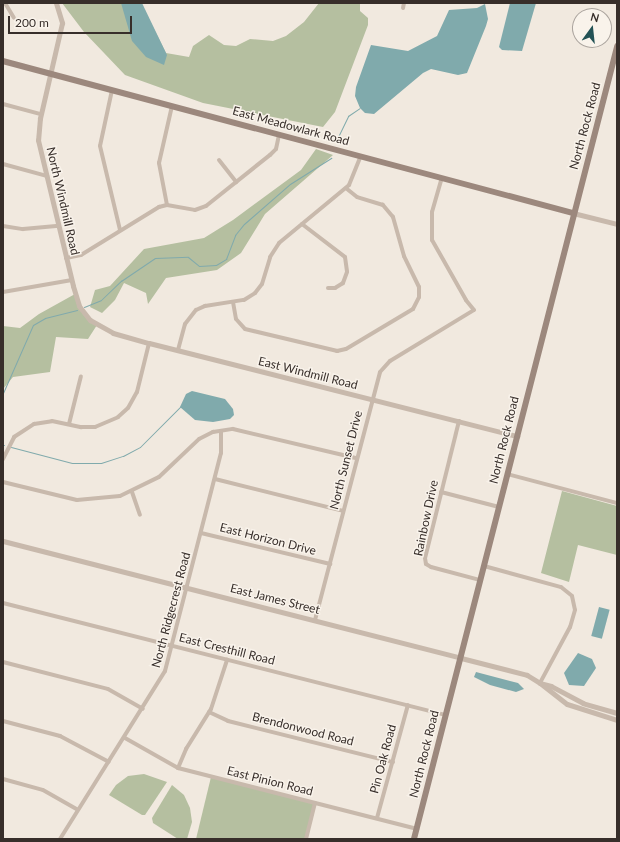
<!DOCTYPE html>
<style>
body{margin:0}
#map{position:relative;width:620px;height:842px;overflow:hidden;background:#f1e9df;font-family:Lato,sans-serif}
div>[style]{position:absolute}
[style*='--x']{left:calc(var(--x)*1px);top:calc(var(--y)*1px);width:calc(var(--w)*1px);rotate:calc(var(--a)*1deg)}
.green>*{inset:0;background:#b5bfa0}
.water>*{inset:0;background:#80aaac;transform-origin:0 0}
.stream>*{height:1px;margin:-0.5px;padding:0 0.5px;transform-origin:0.5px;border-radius:0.5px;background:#80aaac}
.minor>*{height:4px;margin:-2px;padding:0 2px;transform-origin:2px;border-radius:2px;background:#c8b9ac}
.tertiary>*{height:5px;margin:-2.5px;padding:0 2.5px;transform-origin:2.5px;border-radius:2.5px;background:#c8b9ac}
.secondary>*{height:5.5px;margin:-2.75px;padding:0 2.75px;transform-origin:2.75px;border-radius:2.75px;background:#9c887d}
span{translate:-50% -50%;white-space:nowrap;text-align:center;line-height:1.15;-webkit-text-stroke:3px #f9f3eb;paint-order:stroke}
.street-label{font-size:12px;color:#372e2a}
.frame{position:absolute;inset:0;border:4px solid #372e2a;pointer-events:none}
.north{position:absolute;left:572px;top:8px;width:40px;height:40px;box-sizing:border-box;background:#f9f3eb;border:1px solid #aba49e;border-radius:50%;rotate:15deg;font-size:11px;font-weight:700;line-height:16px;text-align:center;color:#372e2a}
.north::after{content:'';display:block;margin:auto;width:14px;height:18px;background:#235255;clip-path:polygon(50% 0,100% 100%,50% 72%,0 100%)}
.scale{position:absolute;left:8px;top:16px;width:124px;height:18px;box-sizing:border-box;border:2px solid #372e2a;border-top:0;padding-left:5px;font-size:12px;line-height:14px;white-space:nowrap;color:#372e2a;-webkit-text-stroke:3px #f9f3eb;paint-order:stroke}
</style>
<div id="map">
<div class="green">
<div style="clip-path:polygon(62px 3px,141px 3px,166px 53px,189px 57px,193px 46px,209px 35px,224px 45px,236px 46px,250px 39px,273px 41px,286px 36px,304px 22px,319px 3px,360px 3px,360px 11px,368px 18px,368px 25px,335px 112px,323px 127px,203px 103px,125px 75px,84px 32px)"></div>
<div style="clip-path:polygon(316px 149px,333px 155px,265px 214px,241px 253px,217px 270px,166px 278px,148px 304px,146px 293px,124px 283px,115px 300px,102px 313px,90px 307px,95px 290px,110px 286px,144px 249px,204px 238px,233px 220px,301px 170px)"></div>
<div style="clip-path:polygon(75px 294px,79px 306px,97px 325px,88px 339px,56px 337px,50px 372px,13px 377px,3px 389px,3px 326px,20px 328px,39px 314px)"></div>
<div style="clip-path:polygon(562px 491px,617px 506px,617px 555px,578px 545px,569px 582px,541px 573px)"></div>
<div style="clip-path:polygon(144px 774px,167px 782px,145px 815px,142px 815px,109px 795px,116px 785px,128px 776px)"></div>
<div style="clip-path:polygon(211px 777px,315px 803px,306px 839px,196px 839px)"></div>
<div style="clip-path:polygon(172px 785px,184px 795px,190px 808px,192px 822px,187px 839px,178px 839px,153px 823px,152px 818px)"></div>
</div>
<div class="water">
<div style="clip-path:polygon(121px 3px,142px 3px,167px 55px,164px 65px,146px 57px,132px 41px)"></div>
<div style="clip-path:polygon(510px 3px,536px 3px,522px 51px,502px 50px,499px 47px)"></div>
<div style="clip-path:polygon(485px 4px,488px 19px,486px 26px,467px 73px,458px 75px,431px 69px,423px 73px,374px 114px,365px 113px,360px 108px,355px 96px,356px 87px,371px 45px,408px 51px,437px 36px,449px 10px,477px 8px)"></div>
<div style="clip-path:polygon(192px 391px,225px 399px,233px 409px,234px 415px,230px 419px,213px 422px,195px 420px,180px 407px,186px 394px)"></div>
<div style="left:599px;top:607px;width:11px;height:30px;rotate:15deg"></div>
<div style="clip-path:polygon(578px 653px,592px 659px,596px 668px,584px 686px,569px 685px,564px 673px)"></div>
<div style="clip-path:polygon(476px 672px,518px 683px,524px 689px,516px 692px,490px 685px,474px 677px)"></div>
</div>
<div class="stream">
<div style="--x:336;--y:141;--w:28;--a:-64"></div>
<div style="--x:348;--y:116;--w:14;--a:-34"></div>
<div style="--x:84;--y:307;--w:18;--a:-22"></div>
<div style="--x:101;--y:300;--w:28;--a:-44"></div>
<div style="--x:121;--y:281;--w:41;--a:-34.1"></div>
<div style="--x:155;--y:258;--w:33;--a:-2"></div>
<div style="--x:188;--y:257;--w:14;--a:39"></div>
<div style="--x:199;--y:266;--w:17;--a:-3"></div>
<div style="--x:216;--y:265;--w:12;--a:-31"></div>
<div style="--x:226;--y:259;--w:26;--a:-69"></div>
<div style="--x:235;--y:235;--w:14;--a:-51"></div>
<div style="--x:244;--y:224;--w:61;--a:-41"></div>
<div style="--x:290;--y:184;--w:49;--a:-32.4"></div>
<div style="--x:3;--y:393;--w:74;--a:-66.2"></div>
<div style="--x:33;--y:325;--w:14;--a:-30"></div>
<div style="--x:45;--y:318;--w:33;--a:-14"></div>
<div style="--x:3;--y:445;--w:1;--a:0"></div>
<div style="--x:11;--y:447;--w:63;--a:14.7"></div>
<div style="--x:72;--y:463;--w:29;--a:0"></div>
<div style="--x:101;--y:463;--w:23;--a:-18"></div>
<div style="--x:123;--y:456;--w:19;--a:-28"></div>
<div style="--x:140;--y:447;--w:57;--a:-45"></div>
</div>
<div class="minor">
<div style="--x:5;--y:3;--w:17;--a:59"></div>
<div style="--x:403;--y:8;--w:5;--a:-79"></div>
<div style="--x:112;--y:90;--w:57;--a:102.1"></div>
<div style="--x:100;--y:146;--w:86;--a:76.6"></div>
<div style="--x:3;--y:104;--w:39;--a:15"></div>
<div style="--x:219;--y:160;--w:28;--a:52"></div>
<div style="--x:3;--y:164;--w:46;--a:15.3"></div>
<div style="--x:167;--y:205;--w:43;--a:-100.8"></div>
<div style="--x:159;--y:163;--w:58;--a:-77.2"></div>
<div style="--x:302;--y:224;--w:54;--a:37.5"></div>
<div style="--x:345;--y:257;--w:15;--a:82"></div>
<div style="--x:347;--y:272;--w:12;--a:110"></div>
<div style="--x:343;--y:283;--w:9;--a:148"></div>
<div style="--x:335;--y:288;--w:7;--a:180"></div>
<div style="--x:3;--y:226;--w:20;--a:9"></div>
<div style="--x:23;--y:229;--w:36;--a:-5"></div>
<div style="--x:66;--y:258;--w:15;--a:-11"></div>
<div style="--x:81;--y:255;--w:92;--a:-31.6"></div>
<div style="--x:159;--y:207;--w:8;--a:-14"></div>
<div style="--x:167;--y:205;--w:28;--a:10"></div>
<div style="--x:195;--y:210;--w:12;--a:-20"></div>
<div style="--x:206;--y:206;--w:82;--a:-38.6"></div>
<div style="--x:270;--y:155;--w:8;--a:-45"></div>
<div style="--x:276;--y:149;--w:14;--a:-78"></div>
<div style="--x:3;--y:292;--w:70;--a:-9.9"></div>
<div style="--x:233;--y:302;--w:17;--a:80"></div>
<div style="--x:236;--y:319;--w:13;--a:48"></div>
<div style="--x:245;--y:329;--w:95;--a:13.4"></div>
<div style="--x:337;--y:351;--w:9;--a:-13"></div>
<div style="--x:346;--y:349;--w:78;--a:-30.8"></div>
<div style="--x:413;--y:309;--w:13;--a:-63"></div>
<div style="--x:419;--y:297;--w:10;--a:-90"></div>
<div style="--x:419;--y:287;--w:34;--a:-116"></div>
<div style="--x:404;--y:256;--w:41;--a:-105.8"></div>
<div style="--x:393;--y:217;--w:16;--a:-130"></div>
<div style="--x:383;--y:205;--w:27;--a:-163"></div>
<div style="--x:357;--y:197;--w:14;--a:-141"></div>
<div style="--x:178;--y:350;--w:27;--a:-75"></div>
<div style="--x:185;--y:324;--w:18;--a:-52"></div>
<div style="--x:196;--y:310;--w:10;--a:-24"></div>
<div style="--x:205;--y:306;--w:39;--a:-9"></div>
<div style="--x:244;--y:300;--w:13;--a:-32"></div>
<div style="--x:255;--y:293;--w:11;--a:-52"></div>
<div style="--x:262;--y:284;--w:28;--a:-73"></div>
<div style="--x:270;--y:257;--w:17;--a:-57"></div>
<div style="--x:279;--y:243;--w:91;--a:-39.6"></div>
<div style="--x:349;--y:185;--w:31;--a:-68"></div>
<div style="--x:459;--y:421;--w:141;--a:103.9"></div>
<div style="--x:425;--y:558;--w:6;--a:81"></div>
<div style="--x:426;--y:564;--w:6;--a:31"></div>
<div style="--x:431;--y:567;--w:51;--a:14.9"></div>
<div style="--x:69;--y:424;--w:49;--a:-76"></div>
<div style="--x:3;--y:459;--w:25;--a:-63"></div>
<div style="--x:14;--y:437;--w:24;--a:-33"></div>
<div style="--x:34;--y:424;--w:18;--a:-9"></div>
<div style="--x:52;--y:421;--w:30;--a:12"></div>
<div style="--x:81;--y:427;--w:14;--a:0"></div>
<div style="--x:95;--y:427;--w:25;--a:-23"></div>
<div style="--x:118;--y:417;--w:13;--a:-42"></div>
<div style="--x:128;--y:408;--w:18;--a:-61"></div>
<div style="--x:137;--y:392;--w:50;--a:-76.2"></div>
<div style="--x:507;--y:474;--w:114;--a:14.8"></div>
<div style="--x:215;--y:479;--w:132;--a:14"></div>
<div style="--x:3;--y:482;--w:76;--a:13.7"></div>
<div style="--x:77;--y:500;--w:43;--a:-5.3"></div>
<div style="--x:120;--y:496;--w:43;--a:-26"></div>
<div style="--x:159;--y:477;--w:55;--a:-43.5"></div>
<div style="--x:199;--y:439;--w:16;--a:-27"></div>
<div style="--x:213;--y:432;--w:20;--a:-9"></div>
<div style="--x:233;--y:429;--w:126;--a:13.3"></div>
<div style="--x:132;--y:492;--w:24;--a:71"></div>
<div style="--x:441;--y:492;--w:60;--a:14.5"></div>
<div style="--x:201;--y:533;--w:133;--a:13.5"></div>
<div style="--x:484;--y:566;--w:80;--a:15.3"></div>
<div style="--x:561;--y:587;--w:14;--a:39"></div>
<div style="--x:572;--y:596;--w:14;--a:78"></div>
<div style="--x:575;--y:610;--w:18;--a:106"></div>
<div style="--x:570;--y:627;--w:64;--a:118.2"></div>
<div style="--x:3;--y:603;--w:457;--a:14.2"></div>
<div style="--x:315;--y:620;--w:256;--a:-75.3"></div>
<div style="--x:380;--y:372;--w:15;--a:-48"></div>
<div style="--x:390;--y:361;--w:98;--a:-31.3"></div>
<div style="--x:474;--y:310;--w:13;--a:-129"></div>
<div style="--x:466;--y:300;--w:69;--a:-119.5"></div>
<div style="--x:432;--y:240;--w:28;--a:-90"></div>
<div style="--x:432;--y:212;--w:35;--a:-74"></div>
<div style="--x:3;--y:662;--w:108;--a:14.4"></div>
<div style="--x:108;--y:689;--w:40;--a:29.7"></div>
<div style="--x:209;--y:712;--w:21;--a:25"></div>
<div style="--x:228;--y:721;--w:170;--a:14"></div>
<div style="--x:3;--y:721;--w:59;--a:14.7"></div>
<div style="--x:60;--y:736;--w:55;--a:28"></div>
<div style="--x:125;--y:738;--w:61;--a:29.5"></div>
<div style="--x:178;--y:768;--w:247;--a:14.3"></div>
<div style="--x:178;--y:768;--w:21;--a:-67"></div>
<div style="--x:186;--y:749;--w:47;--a:-58"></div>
<div style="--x:211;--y:709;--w:52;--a:-71.9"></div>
<div style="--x:3;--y:779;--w:41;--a:15.4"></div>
<div style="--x:43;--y:790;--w:40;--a:29.7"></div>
<div style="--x:377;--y:818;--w:117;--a:-74.7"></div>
<div style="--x:60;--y:839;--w:198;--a:-58"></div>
<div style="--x:165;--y:671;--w:225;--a:-75.6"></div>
<div style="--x:221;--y:453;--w:22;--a:-90"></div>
<div style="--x:306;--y:839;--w:37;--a:-76"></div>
</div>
<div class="tertiary">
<div style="--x:56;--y:3;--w:21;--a:73"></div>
<div style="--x:62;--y:23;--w:98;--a:103"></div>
<div style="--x:40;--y:118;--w:22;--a:95"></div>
<div style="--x:38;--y:140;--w:150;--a:76.5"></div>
<div style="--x:73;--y:286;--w:21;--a:73"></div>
<div style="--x:79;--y:306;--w:18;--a:52"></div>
<div style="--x:90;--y:320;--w:26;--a:29"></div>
<div style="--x:113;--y:333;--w:37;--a:16"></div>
<div style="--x:149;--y:343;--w:380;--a:14.2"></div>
<div style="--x:573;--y:213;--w:45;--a:14"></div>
<div style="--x:3;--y:541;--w:473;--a:14.3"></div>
<div style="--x:461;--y:658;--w:68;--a:14.4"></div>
<div style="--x:527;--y:675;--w:15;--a:32"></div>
<div style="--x:617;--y:713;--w:35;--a:-164"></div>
<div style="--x:583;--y:703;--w:36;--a:-152"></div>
<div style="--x:551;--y:686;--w:11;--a:-165"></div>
<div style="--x:540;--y:683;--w:34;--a:38"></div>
<div style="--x:567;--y:704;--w:52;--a:17.7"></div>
</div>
<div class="secondary">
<div style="--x:3;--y:61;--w:590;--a:14.93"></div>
<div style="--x:414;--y:839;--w:818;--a:-75.62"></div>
</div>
<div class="street-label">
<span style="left:291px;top:126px;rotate:15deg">East Meadowlark Road</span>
<span style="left:585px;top:126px;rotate:-75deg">North Rock Road</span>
<span style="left:63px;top:201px;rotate:77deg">North Windmill Road</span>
<span style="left:308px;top:373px;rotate:14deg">East Windmill Road</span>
<span style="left:504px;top:440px;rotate:-76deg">North Rock Road</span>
<span style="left:346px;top:460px;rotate:-76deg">North Sunset Drive</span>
<span style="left:426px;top:518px;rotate:-78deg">Rainbow Drive</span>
<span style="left:268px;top:539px;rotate:14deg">East Horizon Drive</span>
<span style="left:275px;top:599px;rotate:14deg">East James Street</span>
<span style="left:171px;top:610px;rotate:-75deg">North Ridgecrest Road</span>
<span style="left:227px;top:649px;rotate:14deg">East Cresthill Road</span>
<span style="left:303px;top:729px;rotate:14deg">Brendonwood Road</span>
<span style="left:424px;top:754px;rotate:-76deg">North Rock Road</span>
<span style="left:383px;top:759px;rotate:-75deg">Pin Oak Road</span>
<span style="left:270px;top:781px;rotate:14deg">East Pinion Road</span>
</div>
<div class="frame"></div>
<div class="north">N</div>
<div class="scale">200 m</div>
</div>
